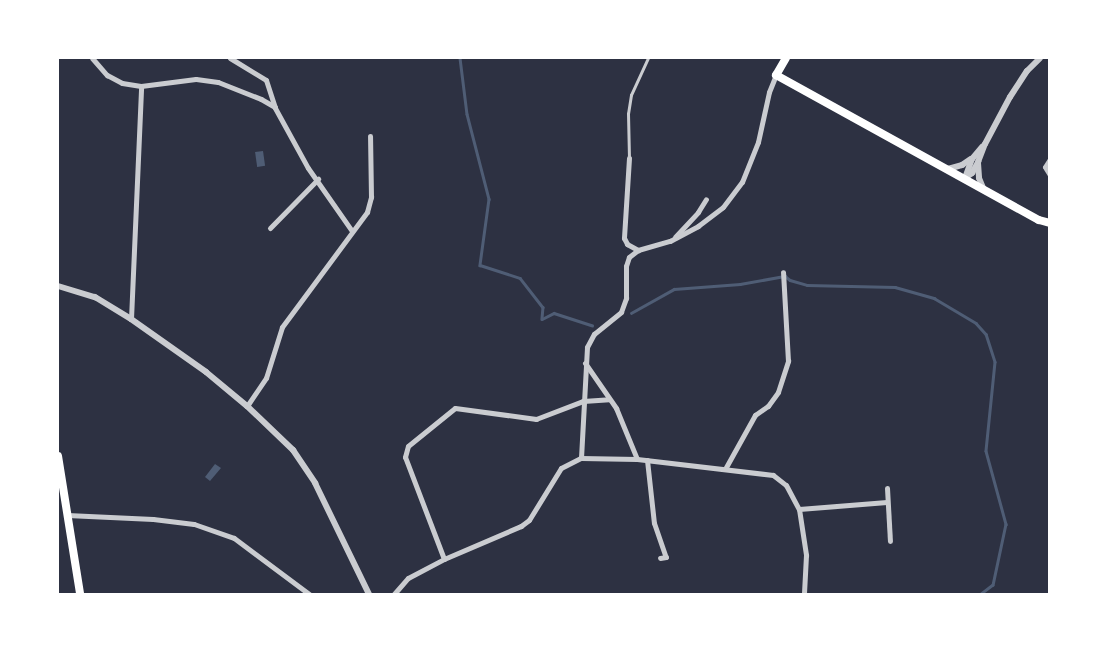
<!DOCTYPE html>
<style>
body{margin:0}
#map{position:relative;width:1107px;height:652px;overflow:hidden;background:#2d3142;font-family:"Zilla Slab",serif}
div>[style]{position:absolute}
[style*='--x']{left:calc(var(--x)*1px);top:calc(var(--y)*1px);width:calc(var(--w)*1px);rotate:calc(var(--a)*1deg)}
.water>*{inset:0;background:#4f5d75;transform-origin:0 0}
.stream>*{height:2.5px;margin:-1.25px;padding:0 1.25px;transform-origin:1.25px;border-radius:1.25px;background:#4f5d75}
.service>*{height:2.5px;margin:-1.25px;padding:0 1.25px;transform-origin:1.25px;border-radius:1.25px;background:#caccd0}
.minor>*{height:5px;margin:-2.5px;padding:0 2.5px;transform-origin:2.5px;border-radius:2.5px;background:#caccd0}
.tertiary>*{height:6px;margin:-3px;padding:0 3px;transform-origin:3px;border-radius:3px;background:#caccd0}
.secondary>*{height:8px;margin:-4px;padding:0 4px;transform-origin:4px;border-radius:4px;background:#fff}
span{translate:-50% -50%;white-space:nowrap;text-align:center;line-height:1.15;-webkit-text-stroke:4px #fff;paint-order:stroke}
.frame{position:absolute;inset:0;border:59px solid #fff;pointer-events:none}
</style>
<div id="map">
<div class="water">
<div style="left:263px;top:151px;width:15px;height:8px;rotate:82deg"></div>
<div style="clip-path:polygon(215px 464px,221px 468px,210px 481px,205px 477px)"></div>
</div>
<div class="stream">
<div style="--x:460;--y:58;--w:56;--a:82.9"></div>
<div style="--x:467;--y:114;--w:88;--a:75.5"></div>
<div style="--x:489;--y:199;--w:67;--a:97.8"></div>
<div style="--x:480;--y:265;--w:42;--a:18"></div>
<div style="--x:520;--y:278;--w:37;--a:52"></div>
<div style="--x:543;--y:307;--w:12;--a:95"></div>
<div style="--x:542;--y:319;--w:13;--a:-27"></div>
<div style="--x:554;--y:313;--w:40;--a:18"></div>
<div style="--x:631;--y:313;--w:49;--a:-29.2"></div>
<div style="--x:674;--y:289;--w:66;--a:-4.3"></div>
<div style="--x:740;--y:284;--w:46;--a:-10.1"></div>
<div style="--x:785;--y:276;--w:6;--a:39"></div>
<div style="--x:790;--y:280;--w:18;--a:16"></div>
<div style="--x:807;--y:285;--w:88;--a:1.3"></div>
<div style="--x:895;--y:287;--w:41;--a:15.8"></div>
<div style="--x:934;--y:298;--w:49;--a:30.8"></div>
<div style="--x:976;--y:323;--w:15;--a:48"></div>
<div style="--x:986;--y:334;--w:29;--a:72"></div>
<div style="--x:995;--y:362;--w:89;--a:95.8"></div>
<div style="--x:986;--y:451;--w:76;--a:74.7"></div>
<div style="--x:1006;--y:524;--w:62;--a:102"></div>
<div style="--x:993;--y:585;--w:15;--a:143"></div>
</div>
<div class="service">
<div style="--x:629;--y:158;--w:44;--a:-91.3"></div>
<div style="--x:628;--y:114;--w:19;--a:-81"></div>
<div style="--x:631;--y:95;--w:41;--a:-65.3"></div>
</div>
<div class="minor">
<div style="--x:92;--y:58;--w:23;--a:49"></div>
<div style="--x:107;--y:75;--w:17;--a:28"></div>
<div style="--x:122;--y:83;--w:19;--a:9"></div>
<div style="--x:141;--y:86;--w:55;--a:-7.3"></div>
<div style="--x:196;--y:79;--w:22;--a:8"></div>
<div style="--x:218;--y:82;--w:46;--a:21.6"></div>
<div style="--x:261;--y:99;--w:16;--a:30"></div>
<div style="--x:230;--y:58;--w:42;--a:31.4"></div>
<div style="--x:266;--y:80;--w:29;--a:72"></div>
<div style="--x:275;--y:108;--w:68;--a:61.2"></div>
<div style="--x:308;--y:168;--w:77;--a:55.1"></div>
<div style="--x:629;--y:158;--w:80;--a:93.6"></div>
<div style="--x:624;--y:238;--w:7;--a:63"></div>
<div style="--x:627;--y:244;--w:13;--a:29"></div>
<div style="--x:1050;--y:159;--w:9;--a:122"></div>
<div style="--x:1045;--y:167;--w:9;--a:58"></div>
<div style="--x:270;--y:228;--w:69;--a:-45.6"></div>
<div style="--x:675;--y:237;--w:34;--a:-47"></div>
<div style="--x:698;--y:212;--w:15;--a:-58"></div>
<div style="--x:131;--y:319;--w:233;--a:-87.5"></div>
<div style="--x:585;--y:363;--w:55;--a:55.4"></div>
<div style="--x:616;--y:408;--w:55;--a:67.6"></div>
<div style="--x:247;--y:406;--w:34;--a:-56"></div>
<div style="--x:266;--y:378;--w:53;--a:-72.6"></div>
<div style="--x:282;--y:327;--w:143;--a:-53.5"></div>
<div style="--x:367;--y:212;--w:16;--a:-75"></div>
<div style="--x:371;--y:197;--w:61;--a:-90.9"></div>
<div style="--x:581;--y:458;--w:111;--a:-86.9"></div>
<div style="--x:587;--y:347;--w:15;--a:-62"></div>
<div style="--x:594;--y:334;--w:35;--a:-39"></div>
<div style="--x:621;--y:312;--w:15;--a:-70"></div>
<div style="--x:626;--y:298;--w:32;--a:-90"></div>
<div style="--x:626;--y:266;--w:9;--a:-72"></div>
<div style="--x:629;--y:257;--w:11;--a:-38"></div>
<div style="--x:638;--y:250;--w:33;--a:-16"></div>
<div style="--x:670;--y:241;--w:32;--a:-28"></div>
<div style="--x:698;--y:226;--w:31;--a:-37"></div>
<div style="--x:723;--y:207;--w:31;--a:-53"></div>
<div style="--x:742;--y:182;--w:43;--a:-68.2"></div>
<div style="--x:758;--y:142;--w:51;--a:-77.6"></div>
<div style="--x:769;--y:92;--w:18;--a:-68"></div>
<div style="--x:647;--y:460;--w:63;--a:83.7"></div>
<div style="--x:654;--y:523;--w:36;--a:71"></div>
<div style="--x:666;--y:557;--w:6;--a:171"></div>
<div style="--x:725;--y:469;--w:62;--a:-60.9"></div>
<div style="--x:755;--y:415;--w:16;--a:-35"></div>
<div style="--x:768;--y:406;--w:17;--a:-54"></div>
<div style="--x:778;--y:392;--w:33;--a:-72"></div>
<div style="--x:788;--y:361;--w:89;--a:-93.2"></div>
<div style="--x:887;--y:488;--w:53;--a:86.8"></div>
<div style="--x:799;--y:509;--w:88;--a:-4.5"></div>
<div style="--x:67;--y:515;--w:86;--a:2.7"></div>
<div style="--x:153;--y:519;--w:41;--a:7"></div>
<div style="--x:194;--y:524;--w:42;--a:19.3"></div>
<div style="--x:234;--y:538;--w:94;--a:36.7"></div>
<div style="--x:444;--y:559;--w:109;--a:-110.9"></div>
<div style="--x:405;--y:457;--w:11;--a:-75"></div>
<div style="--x:408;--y:446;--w:60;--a:-39"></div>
<div style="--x:455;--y:408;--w:82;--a:7.7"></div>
<div style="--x:536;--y:419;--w:50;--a:-21"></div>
<div style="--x:583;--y:401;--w:26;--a:-4"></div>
<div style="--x:394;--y:594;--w:21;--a:-49"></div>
<div style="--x:408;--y:578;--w:41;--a:-27.8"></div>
<div style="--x:444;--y:559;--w:84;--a:-23.2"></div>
<div style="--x:521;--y:526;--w:10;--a:-37"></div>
<div style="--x:529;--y:520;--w:61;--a:-58.4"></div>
<div style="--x:561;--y:468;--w:22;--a:-27"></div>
<div style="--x:581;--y:458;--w:56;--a:1"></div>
<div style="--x:637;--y:459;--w:137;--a:6.7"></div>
<div style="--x:773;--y:475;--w:16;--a:38"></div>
<div style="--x:786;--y:485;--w:27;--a:62"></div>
<div style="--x:799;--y:509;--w:47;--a:81.3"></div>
<div style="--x:806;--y:555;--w:39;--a:93"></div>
</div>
<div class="tertiary">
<div style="--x:978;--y:163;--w:15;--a:86"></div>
<div style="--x:979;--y:178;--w:11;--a:68"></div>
<div style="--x:948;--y:169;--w:15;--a:-16"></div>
<div style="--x:962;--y:165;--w:11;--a:-34"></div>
<div style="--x:965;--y:178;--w:9;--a:-36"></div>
<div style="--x:972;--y:173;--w:13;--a:-61"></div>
<div style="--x:978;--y:162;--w:19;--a:-69"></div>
<div style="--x:985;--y:144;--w:53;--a:-62"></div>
<div style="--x:1010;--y:97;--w:31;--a:-57"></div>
<div style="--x:1027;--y:71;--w:18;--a:-45"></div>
<div style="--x:965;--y:178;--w:20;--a:-70"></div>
<div style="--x:972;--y:159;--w:16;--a:-50"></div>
<div style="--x:58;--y:286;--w:39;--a:17"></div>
<div style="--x:95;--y:297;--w:42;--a:31.4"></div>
<div style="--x:131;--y:319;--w:92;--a:35.2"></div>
<div style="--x:206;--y:372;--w:53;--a:39.7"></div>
<div style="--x:247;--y:406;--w:64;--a:43.7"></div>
<div style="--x:293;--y:450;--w:40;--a:56"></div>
<div style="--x:315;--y:483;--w:123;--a:64.1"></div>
</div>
<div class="secondary">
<div style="--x:786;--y:58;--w:20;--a:120"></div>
<div style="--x:776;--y:75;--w:300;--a:28.9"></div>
<div style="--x:1039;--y:220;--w:11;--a:15"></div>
<div style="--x:58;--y:456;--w:140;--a:80.9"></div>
</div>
<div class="frame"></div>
</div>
